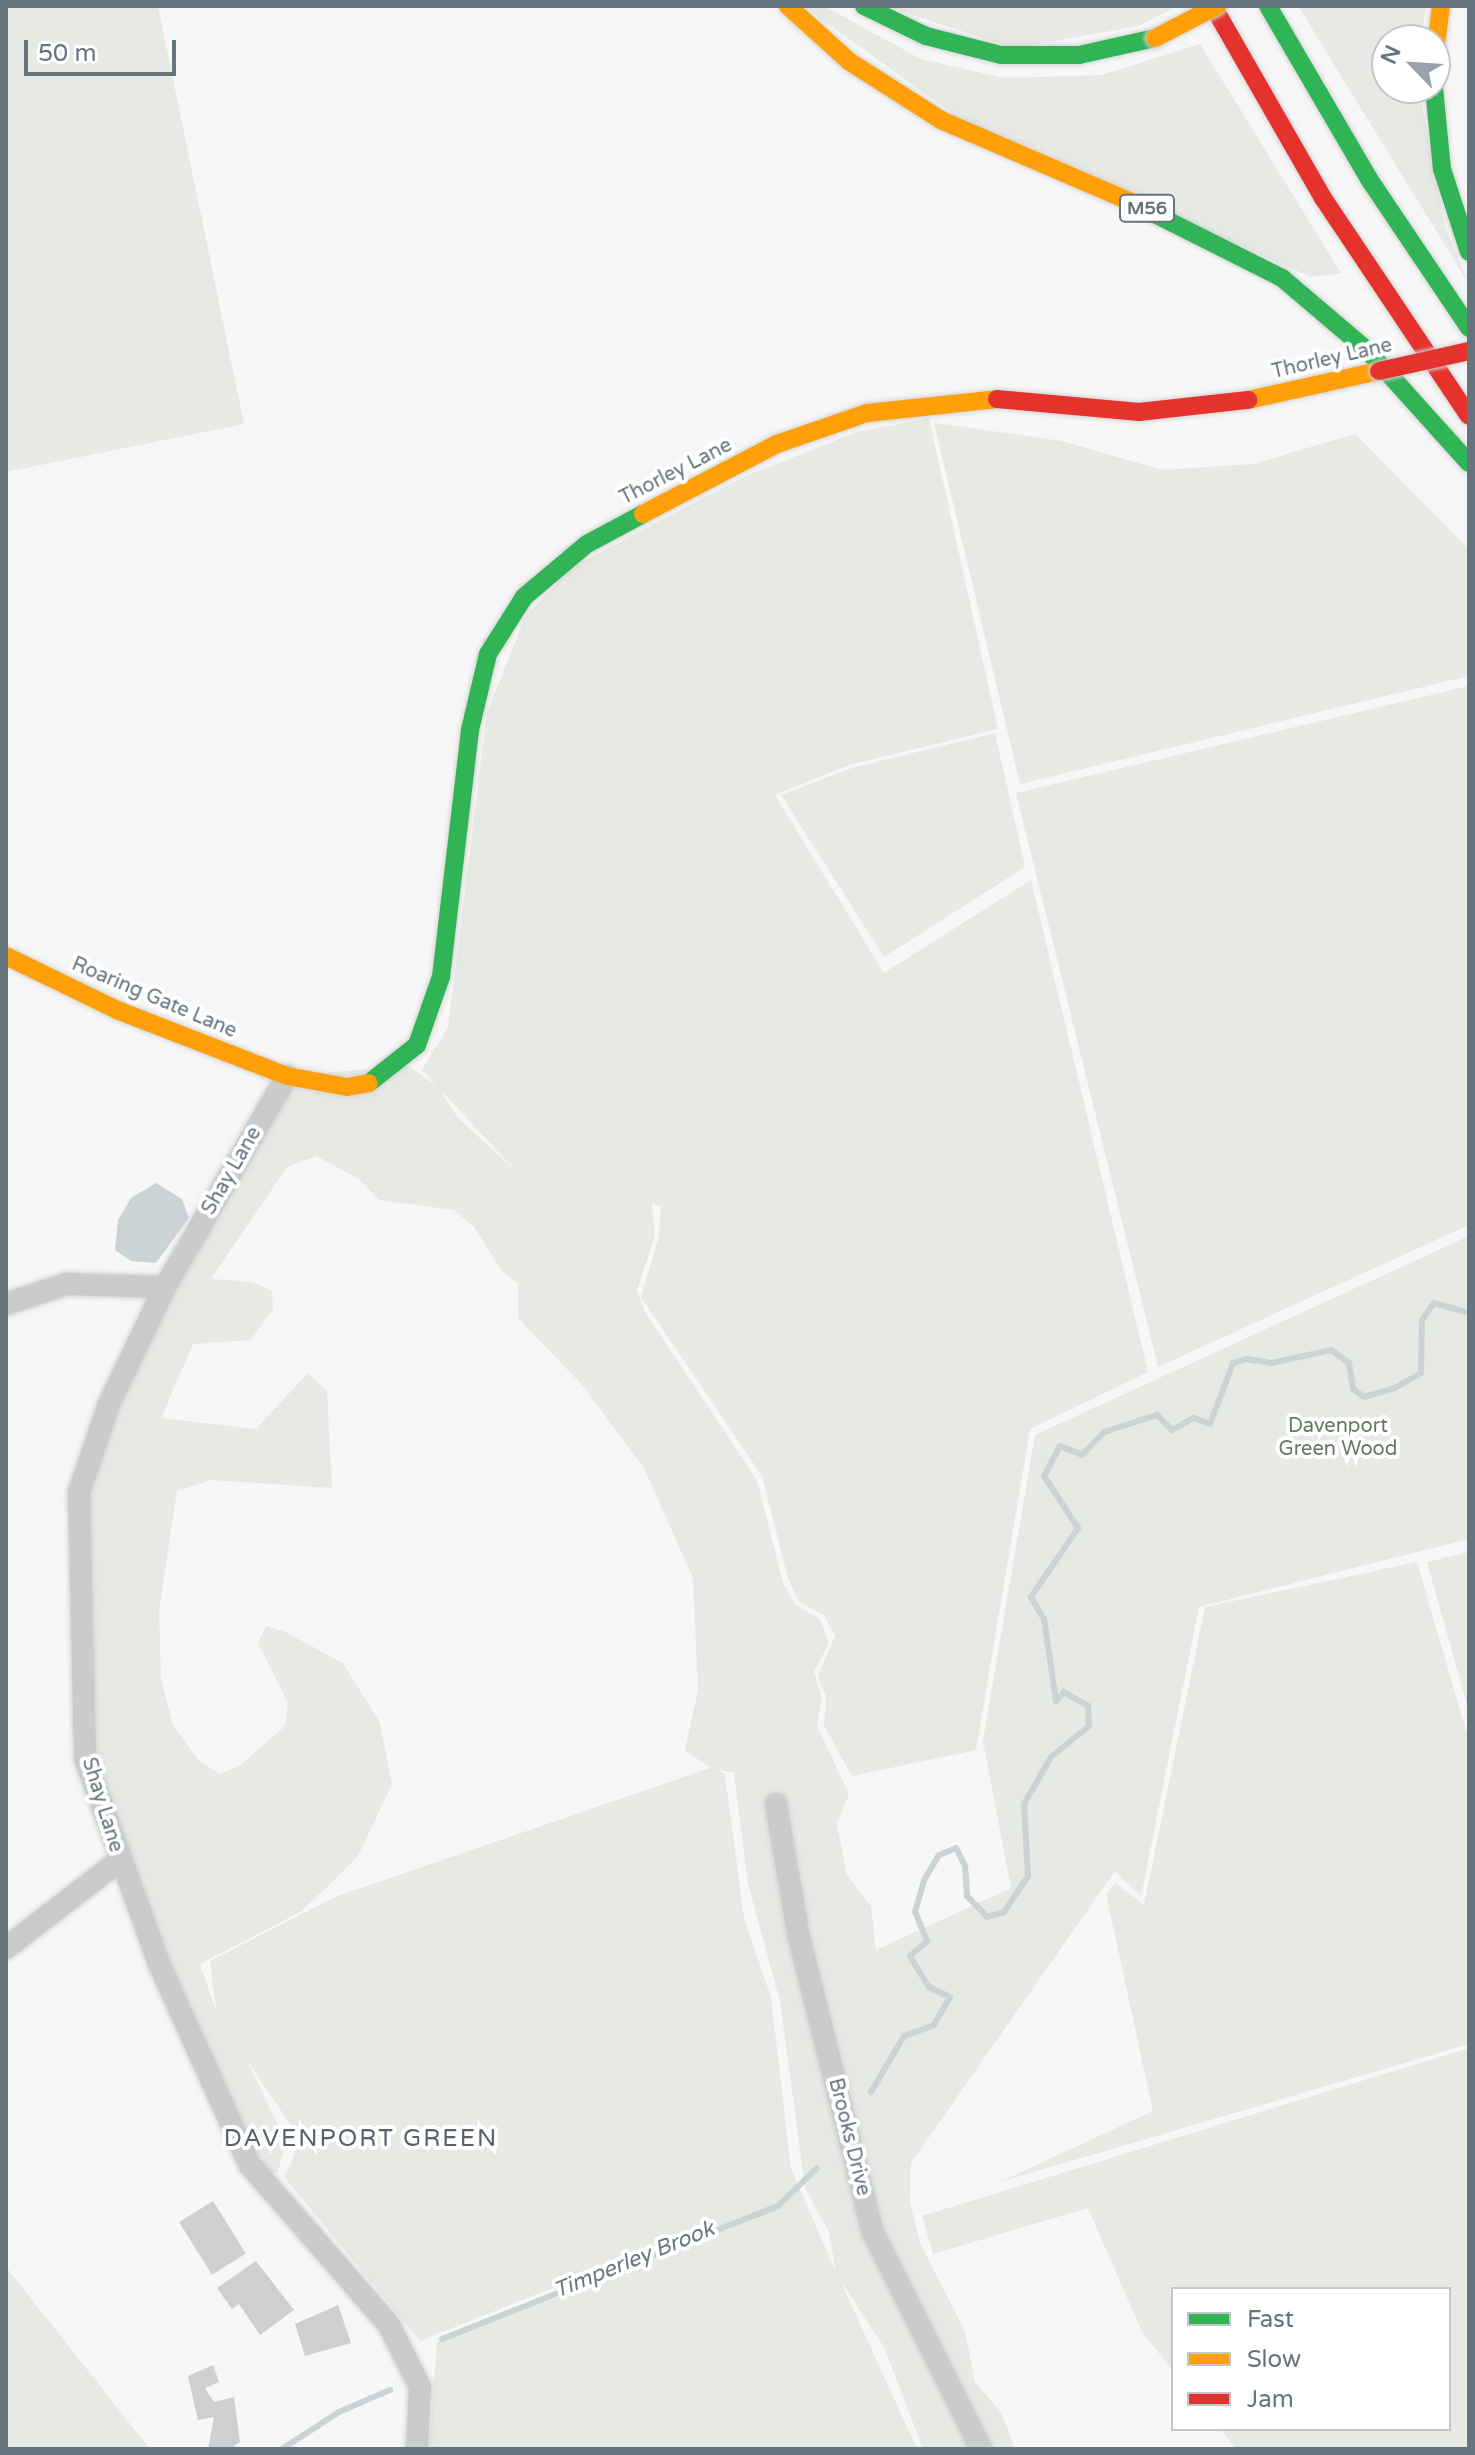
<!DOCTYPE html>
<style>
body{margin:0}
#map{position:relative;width:1475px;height:2455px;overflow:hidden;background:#f7f7f7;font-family:"Varela Round",sans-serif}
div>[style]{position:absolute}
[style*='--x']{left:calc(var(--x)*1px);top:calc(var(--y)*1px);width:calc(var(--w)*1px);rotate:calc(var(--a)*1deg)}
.green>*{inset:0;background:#e6e9e4}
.water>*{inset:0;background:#cbd3d5}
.stream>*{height:6px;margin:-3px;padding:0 3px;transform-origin:3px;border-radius:3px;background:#cbd3d5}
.building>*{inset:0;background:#cecfd0;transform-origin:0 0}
.roads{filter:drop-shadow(0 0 2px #d3d4d5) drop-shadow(0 0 2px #d3d4d5)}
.street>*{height:22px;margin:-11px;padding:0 11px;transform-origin:11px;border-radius:11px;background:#cacccc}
.fast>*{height:18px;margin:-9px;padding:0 9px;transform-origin:9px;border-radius:9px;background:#30b455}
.slow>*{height:18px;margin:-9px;padding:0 9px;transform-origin:9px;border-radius:9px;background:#ff9f0a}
.jam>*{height:18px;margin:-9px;padding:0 9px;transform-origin:9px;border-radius:9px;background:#e5322d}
.bridges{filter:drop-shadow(0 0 2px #d3d4d5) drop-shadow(0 0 2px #d3d4d5)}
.slow-bridge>*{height:18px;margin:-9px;padding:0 9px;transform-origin:9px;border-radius:9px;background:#ff9f0a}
.jam-bridge>*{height:18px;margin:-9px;padding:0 9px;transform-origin:9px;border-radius:9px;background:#e5322d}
span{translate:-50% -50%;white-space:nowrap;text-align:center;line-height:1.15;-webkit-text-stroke:8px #fff;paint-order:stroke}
.shield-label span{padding:2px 6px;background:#fff;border:2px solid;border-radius:6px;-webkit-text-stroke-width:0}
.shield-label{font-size:18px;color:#66747e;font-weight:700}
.street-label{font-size:20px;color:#66747e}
.park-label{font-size:20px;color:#677764}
.water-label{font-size:22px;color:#66797f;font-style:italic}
.quarter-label{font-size:24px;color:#57626a;letter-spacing:2px}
.frame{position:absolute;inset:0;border:8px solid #66747e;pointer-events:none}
.legend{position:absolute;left:1171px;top:2287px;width:280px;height:144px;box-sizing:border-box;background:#fff;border:2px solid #c2c7cb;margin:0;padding:10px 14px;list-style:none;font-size:24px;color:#66747e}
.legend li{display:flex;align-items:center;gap:16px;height:40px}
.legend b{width:40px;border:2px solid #c2c7cb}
.north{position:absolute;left:1371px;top:24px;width:80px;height:80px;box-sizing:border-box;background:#fff;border:2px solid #c2c7cb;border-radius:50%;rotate:295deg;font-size:22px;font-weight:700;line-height:32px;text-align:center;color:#66747e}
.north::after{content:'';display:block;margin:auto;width:28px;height:36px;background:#99a2a8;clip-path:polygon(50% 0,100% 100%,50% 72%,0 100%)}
.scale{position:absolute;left:24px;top:40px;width:152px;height:36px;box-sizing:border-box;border:4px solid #66747e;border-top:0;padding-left:10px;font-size:24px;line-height:28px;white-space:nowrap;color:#66747e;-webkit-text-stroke:6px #fff;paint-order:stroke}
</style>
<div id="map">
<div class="green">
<div style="clip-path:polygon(6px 6px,158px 6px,244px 424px,6px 472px)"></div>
<div style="clip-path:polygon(803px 6px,824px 6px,921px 59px,1004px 78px,1102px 75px,1200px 44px,1341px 273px,1311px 277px,970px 126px)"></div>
<div style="clip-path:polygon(885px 6px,1178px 6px,1139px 26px,1014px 48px)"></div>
<div style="clip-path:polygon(1298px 6px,1426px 6px,1421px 40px,1387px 40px,1387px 88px,1419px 88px,1445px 226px,1469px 284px)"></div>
<div style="clip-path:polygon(evenodd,929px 418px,998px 729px,849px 765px,775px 795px,884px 973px,1031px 880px,1148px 1372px,1030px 1429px,976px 1750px,852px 1776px,824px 1726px,826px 1696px,817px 1677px,835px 1636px,824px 1615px,799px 1602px,788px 1578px,762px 1476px,641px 1297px,658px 1239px,661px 1207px,652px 1203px,655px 1236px,637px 1290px,645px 1312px,757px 1480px,783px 1583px,796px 1605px,820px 1619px,829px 1643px,814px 1672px,822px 1698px,817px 1726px,849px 1794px,837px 1824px,847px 1875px,871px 1906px,876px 1950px,1011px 1888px,983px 1741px,1035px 1435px,1469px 1236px,1469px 1539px,1199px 1607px,1141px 1896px,1115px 1871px,911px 2163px,910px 2202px,920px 2243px,965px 2331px,975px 2382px,1001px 2412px,1015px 2449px,923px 2449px,884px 2347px,840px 2280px,917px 2449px,429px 2449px,437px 2342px,648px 2263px,645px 2251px,420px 2341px,284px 2177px,295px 2154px,290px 2124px,246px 2059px,286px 2141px,278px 2172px,261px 2178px,250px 2165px,85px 1758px,79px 1492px,109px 1404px,287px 1076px,409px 1066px,439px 1088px,458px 1118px,517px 1172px,422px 1070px,448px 1027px,487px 713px,525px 617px,574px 566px,746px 476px,854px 433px,929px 418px,316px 1156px,359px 1179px,379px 1200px,454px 1210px,474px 1227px,502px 1271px,518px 1283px,518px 1318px,584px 1387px,644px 1468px,693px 1578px,698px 1690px,685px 1750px,710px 1768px,335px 1897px,210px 1961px,216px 2010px,200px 1964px,300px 1912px,329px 1885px,358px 1856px,392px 1784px,380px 1723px,343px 1663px,285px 1632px,266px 1626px,258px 1643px,288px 1703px,285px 1726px,239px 1766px,220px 1774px,198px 1760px,173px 1725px,161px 1678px,159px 1610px,177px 1491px,211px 1480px,332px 1488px,327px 1391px,308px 1373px,256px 1429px,161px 1418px,193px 1344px,251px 1340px,273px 1309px,272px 1291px,253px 1282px,211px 1279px,287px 1167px,316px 1156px,929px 418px,715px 1769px,734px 1773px,748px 1884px,780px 2001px,805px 2188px,829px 2232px,836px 2272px,791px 2169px,771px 1997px,744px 1918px,725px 1774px,715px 1769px)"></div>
<div style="clip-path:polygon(934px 423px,1062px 441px,1162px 470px,1253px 464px,1355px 434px,1469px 549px,1469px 676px,1020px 784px)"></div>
<div style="clip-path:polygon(1469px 686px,1469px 1225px,1158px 1367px,1016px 793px)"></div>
<div style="clip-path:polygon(995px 733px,1025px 867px,884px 957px,781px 795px,852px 768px)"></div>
<div style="clip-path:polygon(1469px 1552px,1469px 1712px,1427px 1562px)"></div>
<div style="clip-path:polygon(1417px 1562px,1469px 1741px,1469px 2044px,1000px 2182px,1153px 2111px,1106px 1894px,1116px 1883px,1144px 1905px,1205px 1607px)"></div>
<div style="clip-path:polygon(1469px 2048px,1469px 2449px,1236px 2449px,1220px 2429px,1449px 2429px,1449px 2289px,1173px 2289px,1173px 2371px,1142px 2332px,1088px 2208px,933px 2254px,922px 2216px)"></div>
<div style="clip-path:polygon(6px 2267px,150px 2449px,6px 2449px)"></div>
</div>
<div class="water">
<div style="clip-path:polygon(156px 1183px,182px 1199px,189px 1218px,156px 1263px,131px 1261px,115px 1250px,118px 1220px,131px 1198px)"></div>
</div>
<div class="stream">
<div style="--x:871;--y:2092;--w:65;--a:-59.5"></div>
<div style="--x:904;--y:2036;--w:32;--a:-20"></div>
<div style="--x:934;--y:2025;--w:32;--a:-60"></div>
<div style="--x:950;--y:1997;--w:23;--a:-155"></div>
<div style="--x:929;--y:1987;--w:36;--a:-122"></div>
<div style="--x:910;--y:1956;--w:23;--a:-41"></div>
<div style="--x:927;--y:1941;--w:31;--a:-112"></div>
<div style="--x:915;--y:1912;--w:33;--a:-74"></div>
<div style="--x:924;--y:1880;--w:29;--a:-59"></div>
<div style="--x:939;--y:1855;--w:18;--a:-22"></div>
<div style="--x:956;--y:1848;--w:20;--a:63"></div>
<div style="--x:965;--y:1866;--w:30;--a:86"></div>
<div style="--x:967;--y:1896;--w:29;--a:46"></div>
<div style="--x:987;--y:1917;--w:18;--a:-16"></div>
<div style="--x:1004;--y:1912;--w:43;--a:-56.3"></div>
<div style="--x:1028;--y:1876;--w:72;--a:-93.2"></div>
<div style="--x:1024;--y:1804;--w:54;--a:-60.1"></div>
<div style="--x:1051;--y:1757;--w:49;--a:-39.2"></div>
<div style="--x:1089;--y:1726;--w:20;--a:-93"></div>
<div style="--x:1088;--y:1706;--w:28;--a:-150"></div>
<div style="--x:1064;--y:1692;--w:12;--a:132"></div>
<div style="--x:1056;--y:1701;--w:83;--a:-98.3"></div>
<div style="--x:1044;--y:1619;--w:26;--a:-121"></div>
<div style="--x:1031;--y:1597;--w:83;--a:-55.7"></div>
<div style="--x:1078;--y:1528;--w:62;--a:-123.2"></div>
<div style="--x:1044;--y:1476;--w:34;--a:-62"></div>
<div style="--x:1060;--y:1446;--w:24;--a:22"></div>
<div style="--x:1082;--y:1455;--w:32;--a:-46"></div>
<div style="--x:1104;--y:1432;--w:56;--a:-17.8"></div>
<div style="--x:1157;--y:1415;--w:21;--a:45"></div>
<div style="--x:1172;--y:1430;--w:25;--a:-29"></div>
<div style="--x:1194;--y:1418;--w:17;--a:21"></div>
<div style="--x:1210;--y:1424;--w:65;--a:-69.3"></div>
<div style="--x:1233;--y:1363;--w:14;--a:-17"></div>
<div style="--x:1246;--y:1359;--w:26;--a:9"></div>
<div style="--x:1272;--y:1363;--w:60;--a:-12.4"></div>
<div style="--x:1331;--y:1350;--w:22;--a:36"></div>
<div style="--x:1349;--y:1363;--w:26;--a:81"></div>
<div style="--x:1353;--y:1389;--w:14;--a:36"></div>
<div style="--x:1364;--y:1397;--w:32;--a:-16"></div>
<div style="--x:1395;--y:1388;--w:30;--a:-30"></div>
<div style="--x:1421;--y:1373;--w:53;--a:-88.9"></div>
<div style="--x:1422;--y:1320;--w:21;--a:-55"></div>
<div style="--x:1434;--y:1303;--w:36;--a:16"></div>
<div style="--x:442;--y:2339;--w:361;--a:-21.6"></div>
<div style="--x:778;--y:2206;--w:54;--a:-44.3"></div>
<div style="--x:282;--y:2449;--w:68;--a:-33"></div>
<div style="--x:339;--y:2412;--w:56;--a:-23.3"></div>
</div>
<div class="building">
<div style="left:213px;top:2201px;width:62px;height:40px;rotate:58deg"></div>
<div style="clip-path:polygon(256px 2261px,294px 2310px,260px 2335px,239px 2304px,232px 2309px,217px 2288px)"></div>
<div style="clip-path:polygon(338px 2305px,351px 2343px,305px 2356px,295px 2324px)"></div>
<div style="clip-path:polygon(213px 2365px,219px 2382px,205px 2388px,214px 2402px,234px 2397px,240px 2442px,230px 2449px,208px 2449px,214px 2417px,198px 2420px,188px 2376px)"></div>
</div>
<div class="roads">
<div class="street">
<div style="--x:287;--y:1076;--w:244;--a:120"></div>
<div style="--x:165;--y:1287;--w:130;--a:115.6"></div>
<div style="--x:109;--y:1404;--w:93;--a:108.8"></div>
<div style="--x:79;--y:1492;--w:266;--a:88.7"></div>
<div style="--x:85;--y:1758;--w:221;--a:70.2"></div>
<div style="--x:160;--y:1966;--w:218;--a:65.7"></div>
<div style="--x:250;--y:2165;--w:212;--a:49"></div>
<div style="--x:389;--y:2325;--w:69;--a:63.4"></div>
<div style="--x:420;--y:2387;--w:62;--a:92.8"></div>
<div style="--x:6;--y:1304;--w:63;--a:-18.4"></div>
<div style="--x:66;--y:1284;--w:99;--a:1.7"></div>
<div style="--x:776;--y:1804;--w:131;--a:80.3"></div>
<div style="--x:798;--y:1933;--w:309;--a:76"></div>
<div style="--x:873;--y:2233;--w:241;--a:63.4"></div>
<div style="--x:6;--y:1948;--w:143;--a:-37.6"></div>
</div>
<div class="fast">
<div style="--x:864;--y:6;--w:69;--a:25.8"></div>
<div style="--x:926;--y:36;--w:77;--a:14.2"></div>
<div style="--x:1001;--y:55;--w:78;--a:0"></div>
<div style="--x:1079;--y:55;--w:78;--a:-12.6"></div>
<div style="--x:1268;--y:6;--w:204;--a:59.7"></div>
<div style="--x:1371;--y:182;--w:176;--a:56.1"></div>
<div style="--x:1434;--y:88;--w:81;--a:84.4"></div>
<div style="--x:1442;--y:169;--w:87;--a:72"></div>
<div style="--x:1131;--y:202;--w:169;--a:26.7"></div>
<div style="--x:1282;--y:278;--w:114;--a:40.4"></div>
<div style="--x:1369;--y:352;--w:149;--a:48"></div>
<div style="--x:369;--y:1083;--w:61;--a:-38.4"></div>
<div style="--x:417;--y:1045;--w:72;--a:-70.6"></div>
<div style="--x:441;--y:977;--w:249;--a:-83.3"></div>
<div style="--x:470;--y:730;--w:78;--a:-76.7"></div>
<div style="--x:488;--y:654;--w:67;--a:-57.7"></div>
<div style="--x:524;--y:597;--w:82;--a:-40.1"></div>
<div style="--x:587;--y:544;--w:64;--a:-28.2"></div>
</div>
<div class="slow">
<div style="--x:788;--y:6;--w:84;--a:42.1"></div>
<div style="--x:850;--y:62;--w:108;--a:32.5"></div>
<div style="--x:941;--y:120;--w:207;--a:23.3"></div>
<div style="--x:1435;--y:52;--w:46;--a:-82.6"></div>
<div style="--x:1248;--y:400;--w:134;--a:-12.5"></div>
<div style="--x:643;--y:514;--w:151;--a:-27.6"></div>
<div style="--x:777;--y:444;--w:95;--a:-19"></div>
<div style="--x:867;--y:413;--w:131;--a:-6.1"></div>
<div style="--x:6;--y:956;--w:123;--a:25.9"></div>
<div style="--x:117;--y:1010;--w:182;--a:21.2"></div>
<div style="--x:287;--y:1076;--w:61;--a:10.4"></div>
<div style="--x:347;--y:1087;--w:22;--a:-10"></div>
</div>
<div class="jam">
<div style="--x:1213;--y:6;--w:221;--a:60.2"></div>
<div style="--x:1323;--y:198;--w:262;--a:56.2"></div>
<div style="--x:997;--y:399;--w:143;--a:5.2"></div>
<div style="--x:1139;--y:412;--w:110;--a:-6.3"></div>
</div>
</div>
<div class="bridges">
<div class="slow-bridge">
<div style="--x:1155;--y:38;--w:70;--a:-27.3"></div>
</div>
<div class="jam-bridge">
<div style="--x:1379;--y:371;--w:92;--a:-12.5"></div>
</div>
</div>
<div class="shield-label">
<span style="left:1147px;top:208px">M56</span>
</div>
<div class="street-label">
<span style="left:1332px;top:359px;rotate:-13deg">Thorley Lane</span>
<span style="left:676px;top:472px;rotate:-27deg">Thorley Lane</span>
<span style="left:154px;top:998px;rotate:23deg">Roaring Gate Lane</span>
<span style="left:232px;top:1171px;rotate:-60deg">Shay Lane</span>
<span style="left:102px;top:1805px;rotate:73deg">Shay Lane</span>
<span style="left:849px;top:2137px;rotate:76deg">Brooks Drive</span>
</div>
<div class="park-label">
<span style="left:1338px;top:1438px">Davenport<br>Green Wood</span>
</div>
<div class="water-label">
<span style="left:634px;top:2260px;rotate:-22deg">Timperley Brook</span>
</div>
<div class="quarter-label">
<span style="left:361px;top:2139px">DAVENPORT GREEN</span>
</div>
<div class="frame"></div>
<ul class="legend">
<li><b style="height:10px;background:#30b455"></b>Fast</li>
<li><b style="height:10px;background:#ff9f0a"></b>Slow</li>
<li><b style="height:10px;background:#e5322d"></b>Jam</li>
</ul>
<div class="north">N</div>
<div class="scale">50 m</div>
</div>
